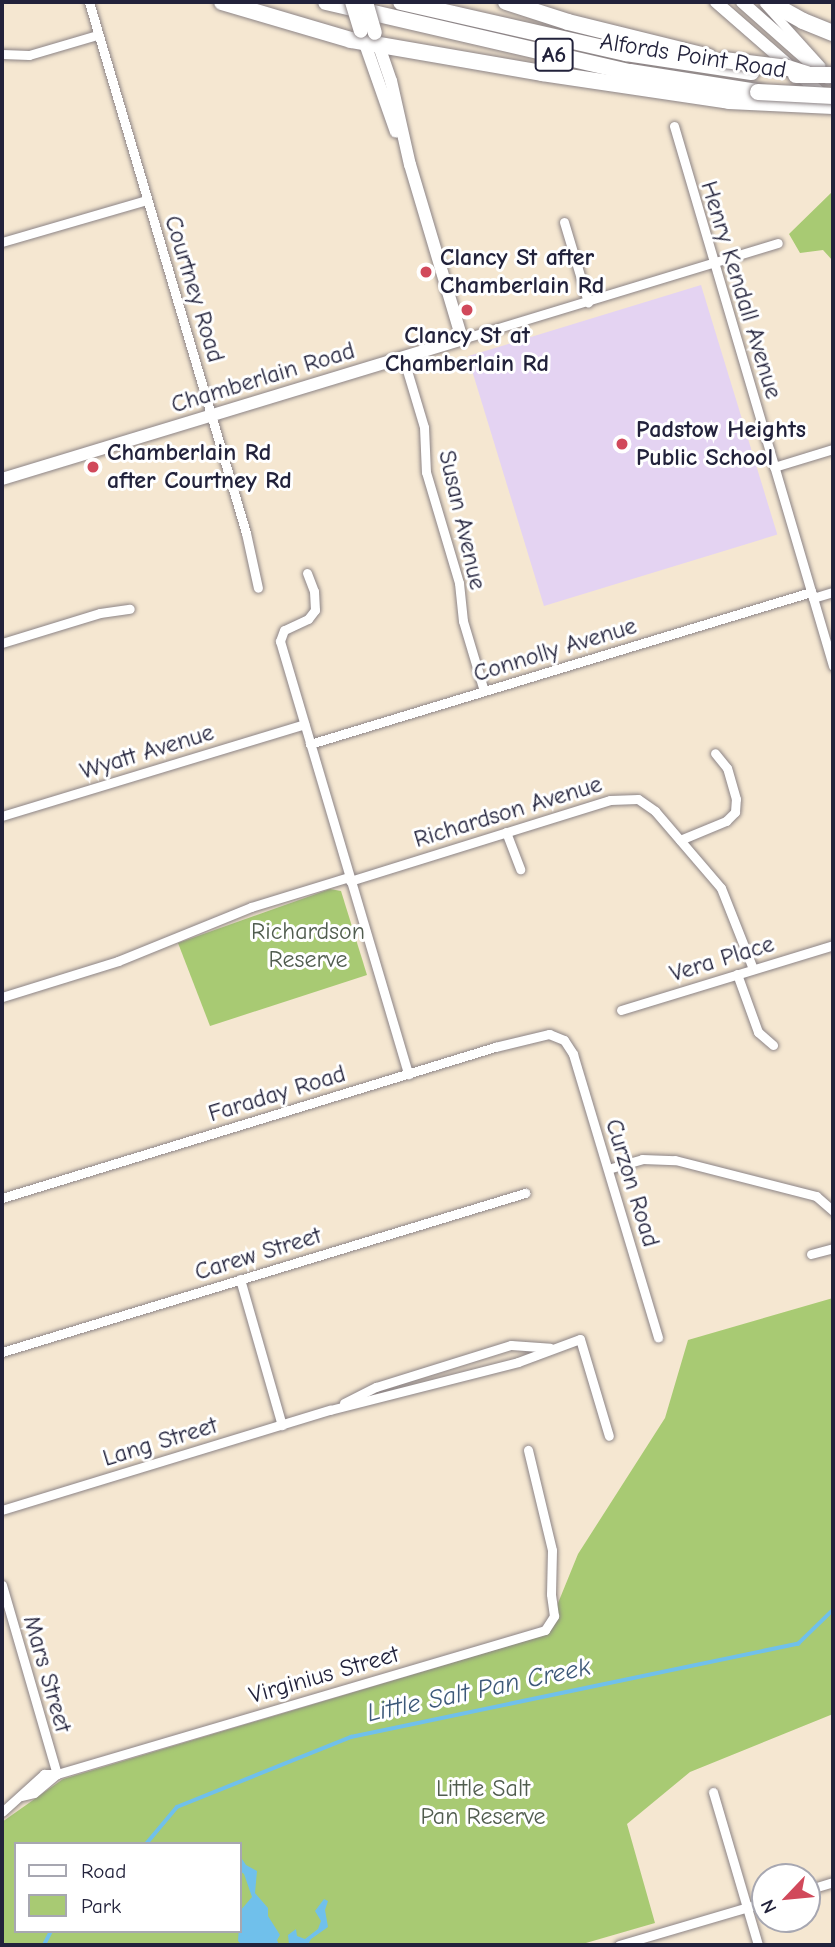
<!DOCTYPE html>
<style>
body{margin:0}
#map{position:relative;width:835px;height:1947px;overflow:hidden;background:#f5e7d1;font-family:"Comic Neue",sans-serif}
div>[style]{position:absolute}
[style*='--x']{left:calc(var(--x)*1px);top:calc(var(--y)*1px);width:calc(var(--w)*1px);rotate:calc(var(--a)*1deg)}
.built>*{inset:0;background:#e4d3f2;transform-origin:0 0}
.green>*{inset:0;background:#a8ca73}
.water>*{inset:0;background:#70c0eb}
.stream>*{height:3.5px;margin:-1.75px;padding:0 1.75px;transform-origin:1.75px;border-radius:1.75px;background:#70c0eb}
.roads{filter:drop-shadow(0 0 2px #8c8486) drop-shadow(0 0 2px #8c8486)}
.street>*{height:9px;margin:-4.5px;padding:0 4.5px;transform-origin:4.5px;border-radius:4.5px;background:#fff}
.secondary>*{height:12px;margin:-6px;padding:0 6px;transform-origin:6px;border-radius:6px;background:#fff}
.highway>*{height:16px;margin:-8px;padding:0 8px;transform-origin:8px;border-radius:8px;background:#fff}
.bridges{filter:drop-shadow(0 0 2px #8c8486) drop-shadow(0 0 2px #8c8486)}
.primary-bridge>*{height:14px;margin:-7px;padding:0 7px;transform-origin:7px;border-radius:7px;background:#fff}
.highway-bridge>*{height:16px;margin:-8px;padding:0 8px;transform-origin:8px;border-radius:8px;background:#fff}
.dots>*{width:19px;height:19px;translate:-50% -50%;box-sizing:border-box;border:4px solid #fff;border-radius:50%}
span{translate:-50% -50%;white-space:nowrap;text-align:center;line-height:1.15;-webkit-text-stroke:6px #fff;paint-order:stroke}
.shield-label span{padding:2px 5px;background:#fff;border:2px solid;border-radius:5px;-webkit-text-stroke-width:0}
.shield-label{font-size:23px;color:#22223b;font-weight:700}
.street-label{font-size:24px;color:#22223b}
.poi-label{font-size:24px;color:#22223b;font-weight:700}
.left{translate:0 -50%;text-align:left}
.park-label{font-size:24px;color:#515d4f}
.water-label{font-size:26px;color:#3d5979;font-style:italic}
.frame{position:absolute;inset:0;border:4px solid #22223b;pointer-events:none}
.legend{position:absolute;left:14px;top:1842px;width:228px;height:91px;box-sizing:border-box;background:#fff;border:2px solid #a7a7b1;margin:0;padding:9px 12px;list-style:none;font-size:21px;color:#22223b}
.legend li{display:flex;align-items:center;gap:14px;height:35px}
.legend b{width:35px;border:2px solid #a7a7b1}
.north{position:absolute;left:751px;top:1863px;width:70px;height:70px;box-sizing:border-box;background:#fff;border:2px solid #a7a7b1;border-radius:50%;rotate:244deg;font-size:19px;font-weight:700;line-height:28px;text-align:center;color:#22223b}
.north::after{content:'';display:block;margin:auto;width:24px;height:32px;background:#d1495b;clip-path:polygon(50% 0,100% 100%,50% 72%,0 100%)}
</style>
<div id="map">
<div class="built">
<div style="left:701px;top:285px;width:261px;height:244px;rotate:73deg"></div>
</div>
<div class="green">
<div style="clip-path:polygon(833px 191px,833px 261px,823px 250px,800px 253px,789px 234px)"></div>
<div style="clip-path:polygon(330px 889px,341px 891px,367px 975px,210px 1026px,178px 943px)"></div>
<div style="clip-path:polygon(evenodd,833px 1298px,833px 1714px,690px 1772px,627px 1824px,655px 1923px,579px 1945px,2px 1945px,2px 1822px,63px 1779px,545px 1635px,578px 1554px,665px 1418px,688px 1340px,833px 1298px,16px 1844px,240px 1844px,240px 1931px,16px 1931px,16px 1844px)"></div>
</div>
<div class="water">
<div style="clip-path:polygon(240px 1856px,246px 1865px,257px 1871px,255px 1893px,268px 1908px,268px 1916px,280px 1935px,277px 1940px,279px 1945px,242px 1945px,238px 1941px,240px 1911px,252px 1897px,244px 1874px,240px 1871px)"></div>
<div style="clip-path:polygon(324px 1899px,328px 1901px,325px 1910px,328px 1927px,311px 1939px,308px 1945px,289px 1945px,288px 1935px,296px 1929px,297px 1936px,305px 1939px,318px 1929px,321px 1921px,315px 1911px)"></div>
</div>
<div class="stream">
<div style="--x:146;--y:1844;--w:48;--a:-50"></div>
<div style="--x:177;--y:1807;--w:188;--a:-21.9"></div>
<div style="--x:351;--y:1737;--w:457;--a:-11.8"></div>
<div style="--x:798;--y:1644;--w:49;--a:-44.2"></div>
<div style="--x:44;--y:1945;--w:16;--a:-63"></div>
</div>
<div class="roads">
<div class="street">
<div style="--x:89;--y:2;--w:554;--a:73.53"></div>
<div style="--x:246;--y:533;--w:56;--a:77.7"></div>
<div style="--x:764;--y:3;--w:84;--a:47.9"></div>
<div style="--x:2;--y:54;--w:27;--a:2"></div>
<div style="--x:29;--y:55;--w:71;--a:-16.4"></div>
<div style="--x:674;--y:126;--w:563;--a:73.59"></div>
<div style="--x:564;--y:222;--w:84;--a:73.3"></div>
<div style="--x:2;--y:242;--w:151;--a:-16.2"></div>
<div style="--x:462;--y:339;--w:330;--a:-16.9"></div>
<div style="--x:403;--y:357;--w:73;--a:73.3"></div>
<div style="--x:424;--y:427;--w:45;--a:87.5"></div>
<div style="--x:426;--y:472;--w:116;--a:73.4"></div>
<div style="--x:459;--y:583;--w:38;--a:84"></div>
<div style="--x:463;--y:621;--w:73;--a:73.3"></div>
<div style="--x:774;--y:467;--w:62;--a:-17"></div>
<div style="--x:307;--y:573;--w:19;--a:69"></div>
<div style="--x:314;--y:591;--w:19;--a:87"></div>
<div style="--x:315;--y:610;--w:11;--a:128"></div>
<div style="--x:308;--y:619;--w:26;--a:155"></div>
<div style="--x:284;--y:630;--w:12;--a:110"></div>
<div style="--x:280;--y:641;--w:452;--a:73.5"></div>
<div style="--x:813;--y:598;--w:21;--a:-17"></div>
<div style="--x:2;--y:643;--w:102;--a:-17"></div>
<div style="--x:100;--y:613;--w:30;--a:-8"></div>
<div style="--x:310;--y:744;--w:524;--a:-16.88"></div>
<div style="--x:2;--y:816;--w:316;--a:-16.9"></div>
<div style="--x:506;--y:832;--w:40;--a:69"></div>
<div style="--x:680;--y:840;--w:50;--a:-22.4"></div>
<div style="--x:726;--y:821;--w:13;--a:-45"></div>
<div style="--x:735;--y:812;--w:13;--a:-86"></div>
<div style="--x:736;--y:799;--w:32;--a:-106"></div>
<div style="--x:727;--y:768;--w:19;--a:-129"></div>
<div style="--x:350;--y:881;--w:272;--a:-17.3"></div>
<div style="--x:610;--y:800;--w:28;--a:-2"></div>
<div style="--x:638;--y:799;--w:21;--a:35"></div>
<div style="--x:655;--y:811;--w:101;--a:49.4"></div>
<div style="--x:721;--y:888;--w:87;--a:68.4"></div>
<div style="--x:737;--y:974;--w:62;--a:70.1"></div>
<div style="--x:758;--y:1032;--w:20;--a:41"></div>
<div style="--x:2;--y:997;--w:121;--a:-17.2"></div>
<div style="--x:118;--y:961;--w:144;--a:-22.1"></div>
<div style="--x:251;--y:907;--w:102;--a:-17"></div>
<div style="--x:621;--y:1010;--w:222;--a:-17"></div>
<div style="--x:608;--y:1169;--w:35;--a:-16"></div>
<div style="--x:642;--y:1159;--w:33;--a:2"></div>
<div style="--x:675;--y:1160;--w:146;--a:14.3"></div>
<div style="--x:816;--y:1196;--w:23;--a:41"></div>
<div style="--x:2;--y:1198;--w:516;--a:-17.03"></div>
<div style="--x:495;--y:1047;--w:56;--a:-13.5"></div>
<div style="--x:549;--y:1034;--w:16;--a:22"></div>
<div style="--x:564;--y:1040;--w:17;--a:57"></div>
<div style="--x:573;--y:1054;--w:296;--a:73.3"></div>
<div style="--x:811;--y:1254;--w:23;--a:-15"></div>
<div style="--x:240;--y:1279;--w:152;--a:74"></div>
<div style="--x:2;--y:1352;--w:547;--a:-16.91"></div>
<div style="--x:344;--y:1403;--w:36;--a:-27"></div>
<div style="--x:376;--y:1387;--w:141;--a:-17.3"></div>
<div style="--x:511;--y:1345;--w:39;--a:4"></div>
<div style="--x:2;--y:1510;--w:343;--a:-17"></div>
<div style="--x:330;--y:1410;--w:194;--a:-14.3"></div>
<div style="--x:518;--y:1362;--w:66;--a:-20.4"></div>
<div style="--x:580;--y:1339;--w:101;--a:73.4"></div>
<div style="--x:2;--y:1585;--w:197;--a:73.8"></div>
<div style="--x:713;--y:1792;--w:159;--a:73.6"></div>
<div style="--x:22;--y:1796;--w:12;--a:-14"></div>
<div style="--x:34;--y:1793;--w:30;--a:-40"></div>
<div style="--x:2;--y:1812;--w:57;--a:-42.1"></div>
<div style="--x:44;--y:1774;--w:13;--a:0"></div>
<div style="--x:57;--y:1774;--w:509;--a:-16.44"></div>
<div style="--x:545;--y:1630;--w:17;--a:-57"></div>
<div style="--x:554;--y:1616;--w:22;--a:-98"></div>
<div style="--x:551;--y:1594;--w:44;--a:-88.7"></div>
<div style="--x:552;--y:1550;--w:103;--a:-103.5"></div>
<div style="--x:807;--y:1890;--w:27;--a:-17"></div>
<div style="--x:619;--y:1945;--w:152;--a:-16.4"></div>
</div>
<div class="secondary">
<div style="--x:716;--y:2;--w:145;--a:41.1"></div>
<div style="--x:742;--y:2;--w:115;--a:41.5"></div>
<div style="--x:364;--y:41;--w:96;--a:70.6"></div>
<div style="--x:2;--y:479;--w:481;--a:-16.9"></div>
<div style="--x:462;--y:339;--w:182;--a:-106.6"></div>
<div style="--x:410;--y:165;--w:86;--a:-102.7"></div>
<div style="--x:391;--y:81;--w:39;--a:-109"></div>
</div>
<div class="highway">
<div style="--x:222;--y:2;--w:134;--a:16.4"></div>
<div style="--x:351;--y:40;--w:194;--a:9.8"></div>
<div style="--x:542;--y:73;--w:189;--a:8.5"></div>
<div style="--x:729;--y:101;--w:104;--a:2.8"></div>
<div style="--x:326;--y:2;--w:312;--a:13"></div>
<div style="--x:630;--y:72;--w:130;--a:8.9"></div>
<div style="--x:401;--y:2;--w:231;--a:12.8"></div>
<div style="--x:626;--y:53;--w:127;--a:8.6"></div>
<div style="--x:506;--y:2;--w:65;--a:17.9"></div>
<div style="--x:568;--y:22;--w:145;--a:13.9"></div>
<div style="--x:769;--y:2;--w:39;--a:29"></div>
<div style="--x:803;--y:21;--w:32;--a:22"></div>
</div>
</div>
<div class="bridges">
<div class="primary-bridge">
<div style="--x:352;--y:2;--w:30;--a:73"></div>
<div style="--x:366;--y:2;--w:32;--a:74"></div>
</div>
<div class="highway-bridge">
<div style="--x:724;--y:60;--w:64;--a:7.1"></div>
<div style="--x:788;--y:68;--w:20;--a:18"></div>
<div style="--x:796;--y:75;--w:37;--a:0"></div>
<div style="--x:758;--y:92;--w:75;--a:3.1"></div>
</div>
</div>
<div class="dots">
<div style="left:426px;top:272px;background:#d1495b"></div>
<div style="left:467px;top:310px;background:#d1495b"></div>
<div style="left:622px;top:444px;background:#d1495b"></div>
<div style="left:93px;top:467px;background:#d1495b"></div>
</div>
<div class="shield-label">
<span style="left:554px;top:55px">A6</span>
</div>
<div class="street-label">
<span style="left:693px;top:56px;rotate:9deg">Alfords Point Road</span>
<span style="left:194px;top:289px;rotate:73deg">Courtney Road</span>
<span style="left:741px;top:290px;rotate:73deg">Henry Kendall Avenue</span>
<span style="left:263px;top:378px;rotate:-17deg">Chamberlain Road</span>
<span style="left:462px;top:520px;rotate:77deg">Susan Avenue</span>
<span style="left:555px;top:650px;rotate:-17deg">Connolly Avenue</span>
<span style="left:147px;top:752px;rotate:-17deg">Wyatt Avenue</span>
<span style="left:508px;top:812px;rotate:-17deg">Richardson Avenue</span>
<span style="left:722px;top:959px;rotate:-17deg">Vera Place</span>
<span style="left:277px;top:1094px;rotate:-17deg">Faraday Road</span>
<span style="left:632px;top:1183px;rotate:73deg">Curzon Road</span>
<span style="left:258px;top:1254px;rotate:-17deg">Carew Street</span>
<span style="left:160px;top:1442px;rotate:-17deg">Lang Street</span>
<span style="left:47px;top:1674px;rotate:74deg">Mars Street</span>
<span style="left:324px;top:1675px;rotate:-16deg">Virginius Street</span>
</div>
<div class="poi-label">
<span class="left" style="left:440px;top:272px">Clancy St after<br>Chamberlain Rd</span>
<span style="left:467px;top:350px">Clancy St at<br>Chamberlain Rd</span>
<span class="left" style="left:636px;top:444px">Padstow Heights<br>Public School</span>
<span class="left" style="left:107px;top:467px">Chamberlain Rd<br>after Courtney Rd</span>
</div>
<div class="park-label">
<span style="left:308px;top:946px">Richardson<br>Reserve</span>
<span style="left:483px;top:1803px">Little Salt<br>Pan Reserve</span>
</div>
<div class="water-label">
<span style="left:479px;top:1691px;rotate:-12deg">Little Salt Pan Creek</span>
</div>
<div class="frame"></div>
<ul class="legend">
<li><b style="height:9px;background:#fff"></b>Road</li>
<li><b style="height:19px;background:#a8ca73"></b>Park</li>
</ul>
<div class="north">N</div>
</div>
